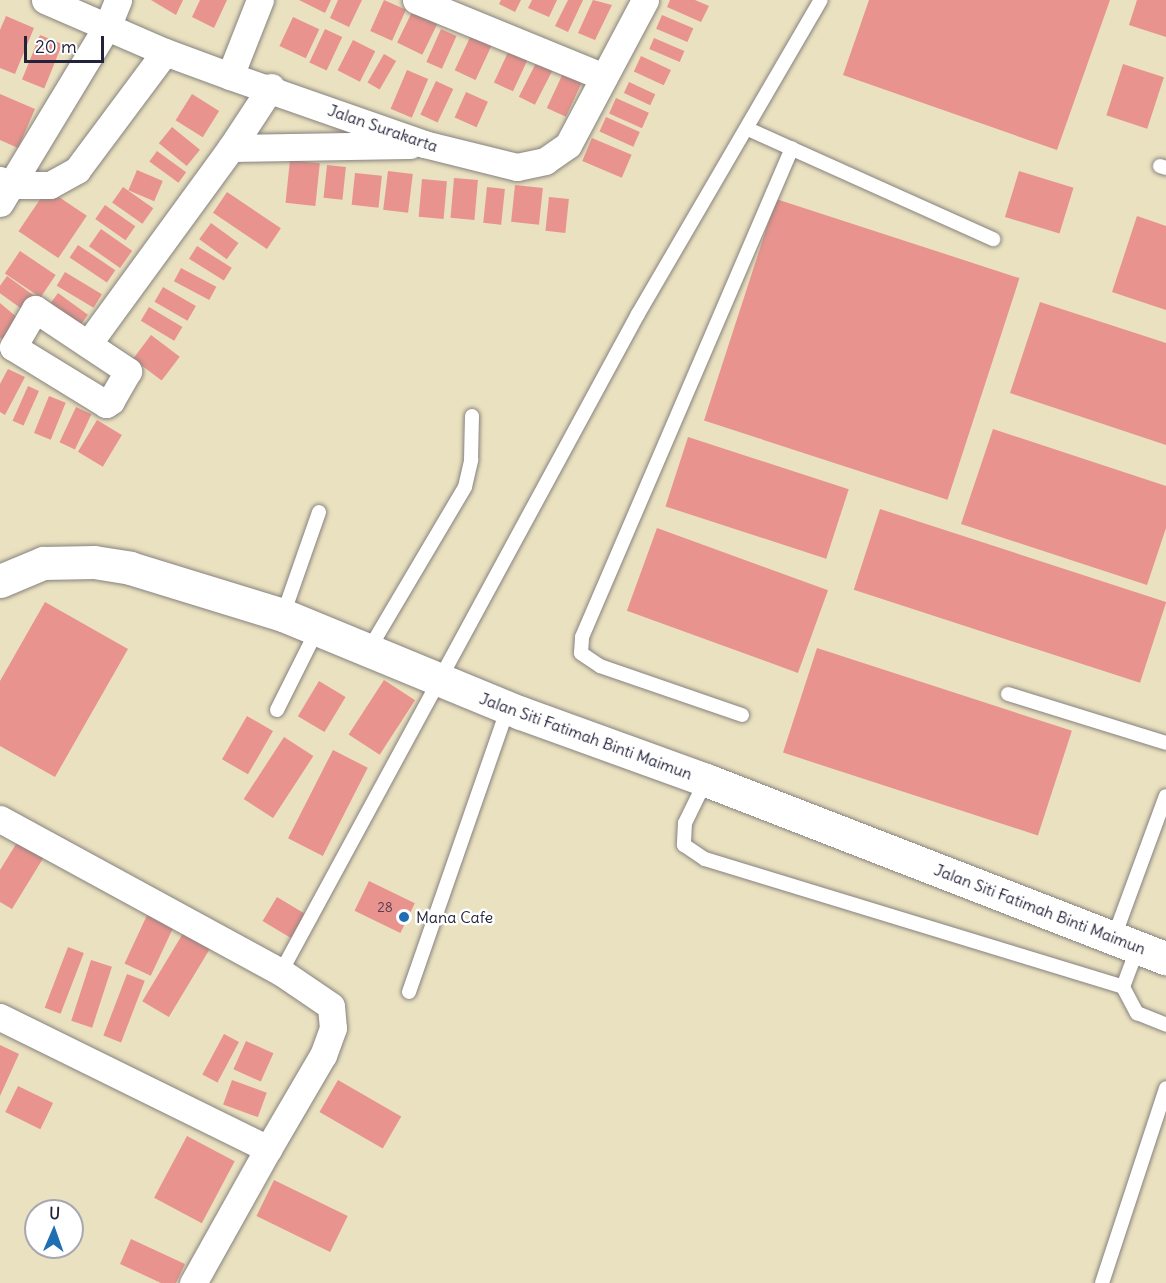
<!DOCTYPE html>
<style>
body{margin:0}
#map{position:relative;width:1166px;height:1283px;overflow:hidden;background:#eae1c0;font-family:Delius,sans-serif}
div>[style]{position:absolute}
[style*='--x']{left:calc(var(--x)*1px);top:calc(var(--y)*1px);width:calc(var(--w)*1px);rotate:calc(var(--a)*1deg)}
.building>*{inset:0;background:#e8938e;transform-origin:0 0}
.roads{filter:drop-shadow(0 0 2px #86827e) drop-shadow(0 0 2px #86827e)}
.lane>*{height:14px;margin:-7px;padding:0 7px;transform-origin:7px;border-radius:7px;background:#fff}
.street>*{height:27px;margin:-13.5px;padding:0 13.5px;transform-origin:13.5px;border-radius:13.5px;background:#fff}
.secondary>*{height:33px;margin:-16.5px;padding:0 16.5px;transform-origin:16.5px;border-radius:16.5px;background:#fff}
.dots>*{width:16px;height:16px;translate:-50% -50%;box-sizing:border-box;border:3px solid #fff;border-radius:50%}
span{translate:-50% -50%;white-space:nowrap;text-align:center;line-height:1.15;-webkit-text-stroke:5px #fff;paint-order:stroke}
.number-label{font-size:14px;color:#543e50}
.number-label span{-webkit-text-stroke-width:0}
.street-label{font-size:16px;color:#22223b}
.poi-label{font-size:16px;color:#22223b}
.left{translate:0 -50%;text-align:left}
.north{position:absolute;left:24px;top:1199px;width:60px;height:60px;box-sizing:border-box;background:#fff;border:2px solid #a7a7b1;border-radius:50%;rotate:2deg;font-size:16px;font-weight:700;line-height:24px;text-align:center;color:#22223b}
.north::after{content:'';display:block;margin:auto;width:21px;height:27px;background:#1f6fb2;clip-path:polygon(50% 0,100% 100%,50% 72%,0 100%)}
.scale{position:absolute;left:24px;top:36px;width:80px;height:27px;box-sizing:border-box;border:3px solid #22223b;border-top:0;padding-left:8px;font-size:18px;line-height:21px;white-space:nowrap;color:#22223b;-webkit-text-stroke:4px #fff;paint-order:stroke}
</style>
<div id="map">
<div class="building">
<div style="clip-path:polygon(151px 0,183px 0,176px 15px)"></div>
<div style="clip-path:polygon(200px 0,227px 0,214px 28px,192px 17px)"></div>
<div style="clip-path:polygon(299px 0,331px 0,325px 13px)"></div>
<div style="clip-path:polygon(338px 0,362px 0,349px 27px,330px 18px)"></div>
<div style="left:384px;top:0;width:24px;height:34px;rotate:24deg"></div>
<div style="clip-path:polygon(501px 0,521px 0,515px 12px,499px 4px)"></div>
<div style="clip-path:polygon(532px 0,557px 0,549px 17px,528px 8px)"></div>
<div style="clip-path:polygon(568px 0,583px 0,568px 32px,555px 26px)"></div>
<div style="clip-path:polygon(593px 0,612px 5px,595px 40px,578px 33px)"></div>
<div style="clip-path:polygon(670px 0,695px 0,709px 6px,701px 22px,667px 7px)"></div>
<div style="clip-path:polygon(869px 0,1110px 0,1057px 150px,843px 75px)"></div>
<div style="clip-path:polygon(1137px 0,1166px 0,1166px 37px,1129px 25px)"></div>
<div style="left:412px;top:12px;width:28px;height:34px;rotate:26deg"></div>
<div style="left:662px;top:15px;width:34px;height:15px;rotate:23deg"></div>
<div style="clip-path:polygon(6px 16px,34px 28px,15px 74px,0 68px,0 30px)"></div>
<div style="left:293px;top:17px;width:29px;height:32px;rotate:25deg"></div>
<div style="left:325px;top:29px;width:19px;height:37px;rotate:25deg"></div>
<div style="left:441px;top:29px;width:17px;height:36px;rotate:24deg"></div>
<div style="left:472px;top:33px;width:23px;height:41px;rotate:25deg"></div>
<div style="left:40px;top:35px;width:24px;height:48px;rotate:22deg"></div>
<div style="left:654px;top:38px;width:33px;height:12px;rotate:23deg"></div>
<div style="left:353px;top:40px;width:25px;height:34px;rotate:27deg"></div>
<div style="left:510px;top:48px;width:21px;height:38px;rotate:25deg"></div>
<div style="left:384px;top:54px;width:14px;height:33px;rotate:30deg"></div>
<div style="left:641px;top:56px;width:33px;height:17px;rotate:25deg"></div>
<div style="left:537px;top:61px;width:18px;height:40px;rotate:27deg"></div>
<div style="left:1123px;top:64px;width:43px;height:54px;rotate:18deg"></div>
<div style="left:565px;top:69px;width:21px;height:43px;rotate:25deg"></div>
<div style="left:407px;top:70px;width:23px;height:42px;rotate:23deg"></div>
<div style="left:436px;top:81px;width:19px;height:37px;rotate:25deg"></div>
<div style="left:629px;top:82px;width:29px;height:12px;rotate:25deg"></div>
<div style="left:466px;top:92px;width:24px;height:28px;rotate:24deg"></div>
<div style="clip-path:polygon(0 94px,35px 109px,18px 148px,0 140px)"></div>
<div style="left:192px;top:94px;width:32px;height:31px;rotate:32deg"></div>
<div style="left:616px;top:98px;width:36px;height:17px;rotate:24deg"></div>
<div style="left:606px;top:117px;width:37px;height:16px;rotate:24deg"></div>
<div style="left:172px;top:127px;width:36px;height:21px;rotate:39deg"></div>
<div style="left:592px;top:138px;width:43px;height:25px;rotate:23deg"></div>
<div style="left:157px;top:151px;width:36px;height:13px;rotate:36deg"></div>
<div style="left:290px;top:160px;width:30px;height:43px;rotate:6deg"></div>
<div style="left:327px;top:165px;width:19px;height:33px;rotate:6deg"></div>
<div style="left:137px;top:170px;width:28px;height:22px;rotate:23deg"></div>
<div style="left:388px;top:171px;width:25px;height:39px;rotate:7deg"></div>
<div style="left:1019px;top:171px;width:57px;height:48px;rotate:17deg"></div>
<div style="left:355px;top:173px;width:27px;height:32px;rotate:6deg"></div>
<div style="left:454px;top:178px;width:24px;height:40px;rotate:5deg"></div>
<div style="left:422px;top:179px;width:25px;height:38px;rotate:5deg"></div>
<div style="left:515px;top:185px;width:28px;height:37px;rotate:6deg"></div>
<div style="left:123px;top:187px;width:37px;height:19px;rotate:35deg"></div>
<div style="left:487px;top:187px;width:18px;height:36px;rotate:6deg"></div>
<div style="left:47px;top:189px;width:48px;height:51px;rotate:34deg"></div>
<div style="left:227px;top:192px;width:65px;height:25px;rotate:34deg"></div>
<div style="left:549px;top:197px;width:20px;height:34px;rotate:6deg"></div>
<div style="left:776px;top:199px;width:256px;height:233px;rotate:18deg"></div>
<div style="left:105px;top:205px;width:37px;height:17px;rotate:35deg"></div>
<div style="clip-path:polygon(1137px 216px,1166px 226px,1166px 310px,1112px 292px)"></div>
<div style="left:211px;top:223px;width:34px;height:20px;rotate:36deg"></div>
<div style="left:101px;top:229px;width:38px;height:21px;rotate:35deg"></div>
<div style="left:78px;top:245px;width:45px;height:15px;rotate:34deg"></div>
<div style="left:197px;top:246px;width:41px;height:15px;rotate:32deg"></div>
<div style="left:20px;top:251px;width:43px;height:27px;rotate:34deg"></div>
<div style="left:181px;top:268px;width:40px;height:15px;rotate:28deg"></div>
<div style="left:65px;top:272px;width:43px;height:16px;rotate:31deg"></div>
<div style="left:7px;top:276px;width:37px;height:18px;rotate:36deg"></div>
<div style="left:163px;top:287px;width:38px;height:17px;rotate:30deg"></div>
<div style="left:58px;top:293px;width:37px;height:19px;rotate:36deg"></div>
<div style="clip-path:polygon(1040px 302px,1166px 343px,1166px 445px,1010px 393px)"></div>
<div style="clip-path:polygon(0 303px,19px 319px,2px 339px,0 338px)"></div>
<div style="left:149px;top:307px;width:39px;height:16px;rotate:31deg"></div>
<div style="left:151px;top:335px;width:36px;height:30px;rotate:37deg"></div>
<div style="clip-path:polygon(8px 369px,25px 377px,5px 415px,0 412px,0 384px)"></div>
<div style="left:28px;top:386px;width:12px;height:38px;rotate:24deg"></div>
<div style="left:49px;top:396px;width:18px;height:40px;rotate:22deg"></div>
<div style="left:76px;top:407px;width:17px;height:39px;rotate:25deg"></div>
<div style="left:97px;top:420px;width:29px;height:37px;rotate:31deg"></div>
<div style="clip-path:polygon(993px 429px,1166px 486px,1166px 528px,1147px 585px,961px 524px)"></div>
<div style="left:688px;top:437px;width:169px;height:73px;rotate:18deg"></div>
<div style="left:880px;top:509px;width:301px;height:85px;rotate:18deg"></div>
<div style="left:657px;top:528px;width:182px;height:88px;rotate:20deg"></div>
<div style="clip-path:polygon(45px 602px,128px 649px,55px 777px,0 746px,0 681px)"></div>
<div style="left:817px;top:648px;width:268px;height:110px;rotate:18deg"></div>
<div style="left:384px;top:680px;width:37px;height:65px;rotate:33deg"></div>
<div style="left:319px;top:681px;width:31px;height:41px;rotate:31deg"></div>
<div style="left:247px;top:716px;width:30px;height:50px;rotate:30deg"></div>
<div style="left:284px;top:737px;width:35px;height:74px;rotate:33deg"></div>
<div style="left:333px;top:750px;width:39px;height:99px;rotate:27deg"></div>
<div style="clip-path:polygon(21px 836px,47px 852px,12px 909px,0 902px,0 870px)"></div>
<div style="left:369px;top:881px;width:51px;height:33px;rotate:26deg"></div>
<div style="left:277px;top:897px;width:33px;height:28px;rotate:31deg"></div>
<div style="left:149px;top:911px;width:29px;height:58px;rotate:25deg"></div>
<div style="left:185px;top:930px;width:31px;height:83px;rotate:31deg"></div>
<div style="left:68px;top:947px;width:17px;height:65px;rotate:21deg"></div>
<div style="left:91px;top:960px;width:22px;height:64px;rotate:18deg"></div>
<div style="left:127px;top:974px;width:19px;height:66px;rotate:21deg"></div>
<div style="left:224px;top:1034px;width:17px;height:46px;rotate:28deg"></div>
<div style="left:246px;top:1041px;width:30px;height:31px;rotate:24deg"></div>
<div style="clip-path:polygon(0 1045px,19px 1054px,0 1096px)"></div>
<div style="left:232px;top:1080px;width:37px;height:26px;rotate:20deg"></div>
<div style="left:338px;top:1080px;width:73px;height:37px;rotate:30deg"></div>
<div style="left:18px;top:1086px;width:39px;height:29px;rotate:26deg"></div>
<div style="left:187px;top:1136px;width:54px;height:70px;rotate:28deg"></div>
<div style="left:274px;top:1180px;width:82px;height:40px;rotate:26deg"></div>
<div style="clip-path:polygon(131px 1239px,185px 1264px,176px 1283px,161px 1283px,120px 1264px)"></div>
</div>
<div class="roads">
<div class="lane">
<div style="--x:748;--y:129;--w:269;--a:24.2"></div>
<div style="--x:1160;--y:166;--w:6;--a:18"></div>
<div style="--x:283;--y:615;--w:109;--a:-70.7"></div>
<div style="--x:368;--y:651;--w:191;--a:-59.4"></div>
<div style="--x:465;--y:487;--w:28;--a:-77"></div>
<div style="--x:471;--y:460;--w:44;--a:-88.7"></div>
<div style="--x:1008;--y:694;--w:165;--a:17.2"></div>
<div style="--x:277;--y:710;--w:89;--a:-63.4"></div>
<div style="--x:742;--y:715;--w:150;--a:-161"></div>
<div style="--x:600;--y:666;--w:23;--a:-146"></div>
<div style="--x:581;--y:653;--w:16;--a:-86"></div>
<div style="--x:582;--y:637;--w:532;--a:-66.76"></div>
<div style="--x:706;--y:780;--w:48;--a:116"></div>
<div style="--x:685;--y:823;--w:22;--a:93"></div>
<div style="--x:684;--y:845;--w:25;--a:34"></div>
<div style="--x:705;--y:859;--w:437;--a:17"></div>
<div style="--x:1114;--y:937;--w:150;--a:-69.8"></div>
<div style="--x:1138;--y:947;--w:43;--a:110.6"></div>
<div style="--x:1123;--y:987;--w:30;--a:62"></div>
<div style="--x:1137;--y:1013;--w:31;--a:22"></div>
<div style="--x:281;--y:972;--w:749;--a:-61.52"></div>
<div style="--x:638;--y:314;--w:363;--a:-59.8"></div>
<div style="--x:409;--y:992;--w:301;--a:-70.8"></div>
<div style="--x:1102;--y:1283;--w:205;--a:-71.8"></div>
</div>
<div class="street">
<div style="--x:45;--y:0;--w:131;--a:23.4"></div>
<div style="--x:165;--y:52;--w:69;--a:20.3"></div>
<div style="--x:230;--y:76;--w:206;--a:19.3"></div>
<div style="--x:424;--y:144;--w:96;--a:13.9"></div>
<div style="--x:517;--y:167;--w:29;--a:-12"></div>
<div style="--x:545;--y:161;--w:28;--a:-35"></div>
<div style="--x:568;--y:145;--w:164;--a:-62"></div>
<div style="--x:416;--y:0;--w:203;--a:22.3"></div>
<div style="--x:230;--y:76;--w:82;--a:-68.5"></div>
<div style="--x:231;--y:148;--w:179;--a:-1"></div>
<div style="--x:0;--y:180;--w:12;--a:24"></div>
<div style="--x:11;--y:185;--w:39;--a:0"></div>
<div style="--x:50;--y:185;--w:31;--a:-29"></div>
<div style="--x:77;--y:170;--w:147;--a:-53.3"></div>
<div style="--x:0;--y:203;--w:208;--a:-58.8"></div>
<div style="--x:108;--y:25;--w:27;--a:-68"></div>
<div style="--x:35;--y:309;--w:112;--a:33.7"></div>
<div style="--x:128;--y:371;--w:34;--a:120"></div>
<div style="--x:111;--y:401;--w:6;--a:149"></div>
<div style="--x:106;--y:404;--w:109;--a:-148.5"></div>
<div style="--x:13;--y:347;--w:44;--a:-59.9"></div>
<div style="--x:88;--y:344;--w:243;--a:-53.9"></div>
<div style="--x:231;--y:148;--w:73;--a:-56.7"></div>
<div style="--x:0;--y:819;--w:320;--a:28.6"></div>
<div style="--x:281;--y:972;--w:60;--a:34.2"></div>
<div style="--x:331;--y:1006;--w:22;--a:85"></div>
<div style="--x:333;--y:1028;--w:29;--a:110"></div>
<div style="--x:323;--y:1055;--w:109;--a:120.3"></div>
<div style="--x:0;--y:1017;--w:299;--a:26.2"></div>
<div style="--x:268;--y:1149;--w:154;--a:119.2"></div>
</div>
<div class="secondary">
<div style="--x:0;--y:581;--w:47;--a:-22.7"></div>
<div style="--x:43;--y:563;--w:51;--a:-1.1"></div>
<div style="--x:94;--y:562;--w:36;--a:9"></div>
<div style="--x:130;--y:568;--w:160;--a:17.1"></div>
<div style="--x:283;--y:615;--w:257;--a:22.4"></div>
<div style="--x:521;--y:713;--w:197;--a:19.9"></div>
<div style="--x:706;--y:780;--w:493;--a:21.2"></div>
</div>
</div>
<div class="dots">
<div style="left:404px;top:917px;background:#1f6fb2"></div>
</div>
<div class="number-label">
<span style="left:385px;top:907px">28</span>
</div>
<div class="street-label">
<span style="left:383px;top:128px;rotate:19deg">Jalan Surakarta</span>
<span style="left:586px;top:736px;rotate:20deg">Jalan Siti Fatimah Binti Maimun</span>
<span style="left:1040px;top:909px;rotate:21deg">Jalan Siti Fatimah Binti Maimun</span>
</div>
<div class="poi-label">
<span class="left" style="left:416px;top:917px">Mana Cafe</span>
</div>
<div class="north">U</div>
<div class="scale">20 m</div>
</div>
